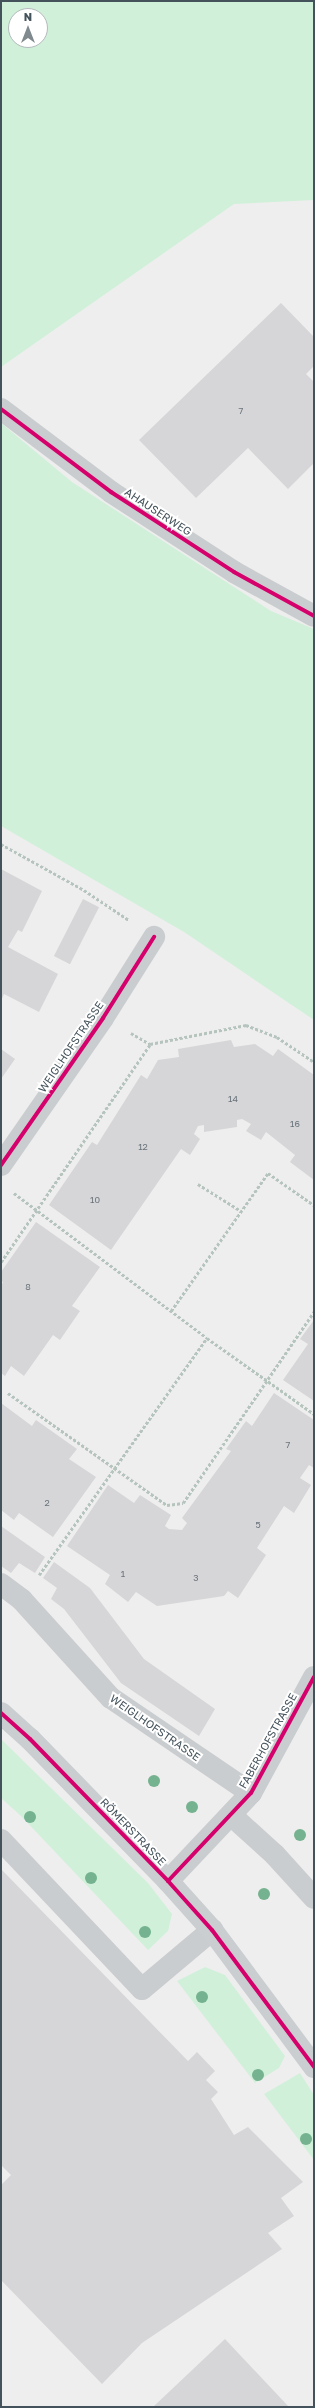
<!DOCTYPE html>
<meta charset="utf-8">
<style>
body{margin:0}
#map{position:relative;width:315px;height:2408px;overflow:hidden;background:#efeeee;font-family:"Golos Text",sans-serif}
div>[style]{position:absolute}
[style*='--x']{left:calc(var(--x)*1px);top:calc(var(--y)*1px);width:calc(var(--w)*1px);rotate:calc(var(--a)*1deg)}
.green>*{inset:0;background:#d1f0da}
.building>*{inset:0;background:#d6d6d8;transform-origin:0 0}
.path>*{height:2.5px;margin-top:-1.25px;transform-origin:0;background:repeating-linear-gradient(90deg,#b6c4be 0 3px,transparent 0 5px)}
.lane>*{height:22px;margin:-11px;padding:0 11px;transform-origin:11px;border-radius:11px;background:#cacdcf}
.street>*{height:22px;margin:-11px;padding:0 11px;transform-origin:11px;border-radius:11px;background:#cacdcf}
.secondary>*{height:22px;margin:-11px;padding:0 11px;transform-origin:11px;border-radius:11px;background:#caced0}
.cycleway>*{height:4px;margin:-2px;padding:0 2px;transform-origin:2px;border-radius:2px;background:#d6006c}
.trees>*{width:12px;height:12px;margin:-6px;border-radius:50%;background:#75b28f}
span{translate:-50% -50%;white-space:nowrap;text-align:center;line-height:1.15;-webkit-text-stroke:4px #fff;paint-order:stroke}
.number-label{font-size:9px;color:#6a747c}
.number-label span{-webkit-text-stroke-width:0}
.street-label{font-size:11px;color:#44525b}
.frame{position:absolute;inset:0;border:2px solid #44525b;pointer-events:none}
.north{position:absolute;left:8px;top:8px;width:40px;height:40px;box-sizing:border-box;background:#fff;border:1px solid #b4babd;border-radius:50%;rotate:0deg;font-size:11px;font-weight:700;line-height:16px;text-align:center;color:#44525b}
.north::after{content:'';display:block;margin:auto;width:14px;height:18px;background:#80898e;clip-path:polygon(50% 0,100% 100%,50% 72%,0 100%)}
</style>
<div id="map">
<div class="green">
<div style="clip-path:polygon(evenodd,1px 1px,314px 1px,314px 200px,234px 204px,1px 367px,1px 1px,16px 16px,40px 16px,40px 40px,16px 40px,16px 16px)"></div>
<div style="clip-path:polygon(1px 423px,72px 482px,271px 611px,314px 629px,314px 1020px,184px 932px,1px 826px)"></div>
<div style="clip-path:polygon(1px 1739px,148px 1883px,172px 1914px,168px 1931px,148px 1950px,21px 1816px,1px 1798px)"></div>
<div style="clip-path:polygon(205px 1967px,225px 1975px,285px 2056px,279px 2068px,255px 2083px,177px 1981px)"></div>
<div style="clip-path:polygon(300px 2073px,314px 2095px,314px 2160px,264px 2094px)"></div>
</div>
<div class="building">
<div style="clip-path:polygon(281px 303px,314px 337px,314px 366px,306px 374px,314px 382px,314px 463px,288px 489px,248px 448px,196px 498px,139px 440px)"></div>
<div style="clip-path:polygon(1px 869px,42px 891px,22px 932px,18px 930px,8px 947px,58px 974px,39px 1012px,4px 994px,1px 1001px)"></div>
<div style="left:83px;top:899px;width:18px;height:64px;rotate:27deg"></div>
<div style="clip-path:polygon(231px 1040px,234px 1047px,255px 1044px,273px 1056px,278px 1049px,314px 1075px,314px 1180px,290px 1162px,295px 1155px,266px 1132px,261px 1140px,246px 1131px,251px 1124px,242px 1119px,237px 1120px,237px 1127px,204px 1132px,204px 1125px,198px 1126px,194px 1134px,200px 1139px,190px 1155px,181px 1149px,111px 1250px,49px 1205px,92px 1142px,97px 1145px,141px 1075px,147px 1079px,158px 1060px,179px 1057px,178px 1049px)"></div>
<div style="clip-path:polygon(1px 1049px,15px 1059px,1px 1079px)"></div>
<div style="clip-path:polygon(36px 1222px,100px 1267px,72px 1306px,80px 1311px,60px 1340px,53px 1335px,24px 1376px,11px 1366px,5px 1376px,1px 1373px,1px 1286px,3px 1282px,1px 1281px,1px 1272px)"></div>
<div style="clip-path:polygon(314px 1320px,314px 1401px,283px 1380px,308px 1344px,300px 1339px)"></div>
<div style="clip-path:polygon(274px 1393px,314px 1420px,314px 1468px,309px 1465px,300px 1478px,311px 1485px,294px 1513px,284px 1506px,257px 1548px,266px 1555px,238px 1598px,228px 1591px,224px 1596px,157px 1606px,136px 1592px,128px 1602px,105px 1584px,110px 1575px,67px 1546px,108px 1485px,134px 1503px,140px 1495px,171px 1515px,165px 1526px,169px 1529px,182px 1530px,187px 1523px,182px 1518px,231px 1451px,226px 1449px,246px 1421px,252px 1426px)"></div>
<div style="clip-path:polygon(1px 1403px,32px 1426px,36px 1420px,77px 1449px,69px 1459px,96px 1477px,53px 1537px,19px 1513px,14px 1520px,1px 1510px)"></div>
<div style="clip-path:polygon(1px 1526px,45px 1557px,35px 1573px,19px 1563px,11px 1573px,1px 1566px)"></div>
<div style="clip-path:polygon(54px 1562px,90px 1588px,144px 1659px,215px 1709px,199px 1736px,121px 1683px,64px 1609px,51px 1599px,57px 1588px,43px 1578px)"></div>
<div style="clip-path:polygon(1px 1869px,188px 2061px,197px 2052px,215px 2071px,206px 2080px,218px 2092px,211px 2099px,234px 2135px,248px 2127px,303px 2182px,281px 2198px,294px 2216px,268px 2233px,282px 2249px,142px 2343px,102px 2384px,1px 2280px,1px 2185px,11px 2175px,1px 2165px)"></div>
<div style="clip-path:polygon(225px 2339px,289px 2407px,153px 2407px)"></div>
</div>
<div class="path">
<div style="--x:1;--y:844;--w:95;--a:29"></div>
<div style="--x:84;--y:890;--w:54;--a:33.7"></div>
<div style="--x:131;--y:1033;--w:22;--a:30"></div>
<div style="--x:198;--y:1184;--w:51;--a:32.1"></div>
<div style="--x:14;--y:1193;--w:241;--a:36.9"></div>
<div style="--x:1;--y:1262;--w:264;--a:-55.6"></div>
<div style="--x:150;--y:1044;--w:98;--a:-11.2"></div>
<div style="--x:246;--y:1025;--w:33;--a:21"></div>
<div style="--x:277;--y:1037;--w:45;--a:34"></div>
<div style="--x:171;--y:1311;--w:169;--a:-54.9"></div>
<div style="--x:268;--y:1173;--w:56;--a:34.8"></div>
<div style="--x:8;--y:1393;--w:194;--a:35.2"></div>
<div style="--x:167;--y:1505;--w:16;--a:-7"></div>
<div style="--x:183;--y:1503;--w:232;--a:-55.6"></div>
<div style="--x:39;--y:1575;--w:291;--a:-54.7"></div>
<div style="--x:207;--y:1338;--w:131;--a:35.4"></div>
</div>
<div class="lane">
<div style="--x:1;--y:1840;--w:205;--a:46.6"></div>
<div style="--x:142;--y:1989;--w:92;--a:-40.1"></div>
</div>
<div class="street">
<div style="--x:1;--y:409;--w:138;--a:37"></div>
<div style="--x:111;--y:492;--w:147;--a:33"></div>
<div style="--x:234;--y:572;--w:91;--a:28.8"></div>
<div style="--x:1;--y:1165;--w:179;--a:-55.2"></div>
<div style="--x:103;--y:1018;--w:96;--a:-57.8"></div>
<div style="--x:1;--y:1584;--w:26;--a:37"></div>
<div style="--x:22;--y:1600;--w:132;--a:47.8"></div>
<div style="--x:111;--y:1698;--w:169;--a:34.2"></div>
<div style="--x:231;--y:1815;--w:59;--a:42.3"></div>
<div style="--x:275;--y:1855;--w:58;--a:47.8"></div>
<div style="--x:168;--y:1881;--w:121;--a:-46.7"></div>
<div style="--x:251;--y:1793;--w:132;--a:-61.5"></div>
</div>
<div class="secondary">
<div style="--x:1;--y:1713;--w:39;--a:42"></div>
<div style="--x:30;--y:1739;--w:198;--a:45.8"></div>
<div style="--x:168;--y:1881;--w:66;--a:48.1"></div>
<div style="--x:212;--y:1930;--w:171;--a:53.3"></div>
</div>
<div class="cycleway">
<div style="--x:1;--y:409;--w:138;--a:37"></div>
<div style="--x:111;--y:492;--w:147;--a:33"></div>
<div style="--x:234;--y:572;--w:91;--a:28.8"></div>
<div style="--x:1;--y:1165;--w:179;--a:-55.2"></div>
<div style="--x:103;--y:1018;--w:96;--a:-57.8"></div>
<div style="--x:1;--y:1713;--w:39;--a:42"></div>
<div style="--x:30;--y:1739;--w:198;--a:45.8"></div>
<div style="--x:168;--y:1881;--w:66;--a:48.1"></div>
<div style="--x:212;--y:1930;--w:171;--a:53.3"></div>
<div style="--x:168;--y:1881;--w:121;--a:-46.7"></div>
<div style="--x:251;--y:1793;--w:132;--a:-61.5"></div>
</div>
<div class="trees">
<div style="left:154px;top:1781px"></div>
<div style="left:192px;top:1807px"></div>
<div style="left:30px;top:1817px"></div>
<div style="left:300px;top:1835px"></div>
<div style="left:91px;top:1878px"></div>
<div style="left:264px;top:1894px"></div>
<div style="left:145px;top:1932px"></div>
<div style="left:202px;top:1997px"></div>
<div style="left:258px;top:2075px"></div>
<div style="left:306px;top:2139px"></div>
</div>
<div class="number-label">
<span style="left:241px;top:411px">7</span>
<span style="left:233px;top:1099px">14</span>
<span style="left:295px;top:1124px">16</span>
<span style="left:143px;top:1147px">12</span>
<span style="left:95px;top:1200px">10</span>
<span style="left:28px;top:1287px">8</span>
<span style="left:288px;top:1445px">7</span>
<span style="left:47px;top:1503px">2</span>
<span style="left:258px;top:1525px">5</span>
<span style="left:123px;top:1574px">1</span>
<span style="left:196px;top:1578px">3</span>
</div>
<div class="street-label">
<span style="left:158px;top:512px;rotate:33deg">AHAUSERWEG</span>
<span style="left:71px;top:1047px;rotate:-56deg">WEIGLHOFSTRASSE</span>
<span style="left:155px;top:1728px;rotate:35deg">WEIGLHOFSTRASSE</span>
<span style="left:268px;top:1741px;rotate:-61deg">FABERHOFSTRASSE</span>
<span style="left:133px;top:1832px;rotate:46deg">RÖMERSTRASSE</span>
</div>
<div class="frame"></div>
<div class="north">N</div>
</div>
